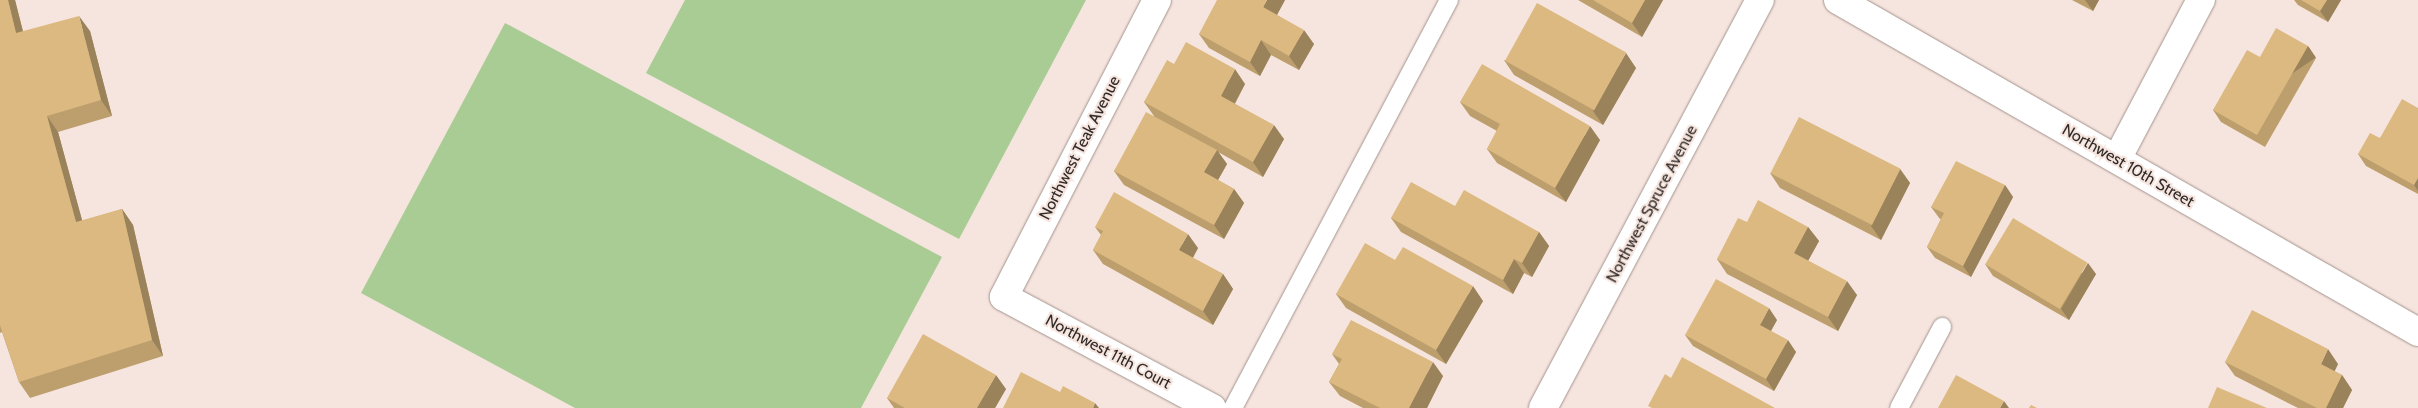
<!DOCTYPE html>
<style>
body{margin:0}
#map{position:relative;width:2418px;height:408px;overflow:hidden;background:#f6e5de;font-family:Cabin,sans-serif}
div>[style]{position:absolute}
[style*='--x']{left:calc(var(--x)*1px);top:calc(var(--y)*1px);width:calc(var(--w)*1px);rotate:calc(var(--a)*1deg)}
.green>*{inset:0;background:#a9cc95}
.roads{filter:drop-shadow(0 0 1px #a3938d) drop-shadow(0 0 1px #a3938d)}
.service>*{height:18px;margin:-9px;padding:0 9px;transform-origin:9px;border-radius:9px;background:#fff}
.minor>*{height:28px;margin:-14px;padding:0 14px;transform-origin:14px;border-radius:14px;background:#fff}
.tertiary>*{height:28px;margin:-14px;padding:0 14px;transform-origin:14px;border-radius:14px;background:#fff}
.wall>*{inset:0;background:#bd9f6e}
.shaded-wall>*{inset:0;background:#9a825a;transform-origin:0 0}
.building>*{inset:0;background:#dcb980;transform-origin:0 0}
span{translate:-50% -50%;white-space:nowrap;text-align:center;line-height:1.15;-webkit-text-stroke:4px #f6e5de;paint-order:stroke}
.street-label{font-size:16px;color:#302a28}
</style>
<div id="map">
<div class="green">
<div style="clip-path:polygon(685px 0,1086px 0,959px 239px,646px 73px)"></div>
<div style="clip-path:polygon(505px 23px,942px 257px,861px 408px,575px 408px,361px 293px)"></div>
</div>
<div class="roads">
<div class="service">
<div style="--x:1233;--y:408;--w:462;--a:-62.1"></div>
<div style="--x:1899;--y:408;--w:92;--a:-62"></div>
</div>
<div class="minor">
<div style="--x:1157;--y:0;--w:334;--a:117.3"></div>
<div style="--x:1004;--y:297;--w:236;--a:28.1"></div>
<div style="--x:2117;--y:159;--w:180;--a:-62.2"></div>
<div style="--x:1543;--y:408;--w:462;--a:-62"></div>
</div>
<div class="tertiary">
<div style="--x:1838;--y:0;--w:668;--a:29.79"></div>
</div>
</div>
<div class="wall">
<div style="clip-path:polygon(0 0,15px 0,23px 31px,90px 31px,112px 116px,58px 132px,82px 221px,122px 209px,133px 225px,163px 356px,30px 398px,19px 382px,2px 332px,0 333px)"></div>
<div style="clip-path:polygon(1285px 0,1277px 15px,1314px 44px,1299px 70px,1271px 55px,1260px 76px,1209px 48px,1199px 34px)"></div>
<div style="clip-path:polygon(1578px 0,1663px 0,1642px 37px)"></div>
<div style="clip-path:polygon(2072px 0,2099px 0,2093px 11px)"></div>
<div style="clip-path:polygon(2294px 0,2341px 0,2328px 22px,2298px 5px)"></div>
<div style="clip-path:polygon(2308px 46px,2316px 58px,2265px 147px,2221px 122px,2213px 110px,2260px 57px)"></div>
<div style="clip-path:polygon(1504px 60px,1636px 68px,1603px 125px,1514px 75px)"></div>
<div style="clip-path:polygon(1174px 64px,1245px 84px,1235px 104px,1284px 139px,1263px 177px,1218px 152px,1227px 164px,1218px 180px,1234px 189px,1244px 203px,1224px 239px,1124px 185px,1114px 171px,1154px 116px,1144px 102px)"></div>
<div style="clip-path:polygon(1460px 102px,1600px 140px,1566px 202px,1497px 163px,1487px 149px,1497px 131px,1470px 116px)"></div>
<div style="clip-path:polygon(2418px 108px,2418px 194px,2366px 166px,2358px 154px,2380px 138px)"></div>
<div style="clip-path:polygon(1900px 169px,1910px 183px,1881px 240px,1780px 188px,1770px 173px)"></div>
<div style="clip-path:polygon(2005px 185px,2013px 197px,1971px 277px,1935px 258px,1927px 247px,1941px 219px,1940px 219px,1931px 207px)"></div>
<div style="clip-path:polygon(1455px 206px,1539px 232px,1549px 246px,1532px 277px,1524px 273px,1513px 294px,1401px 232px,1391px 218px)"></div>
<div style="clip-path:polygon(1747px 222px,1808px 227px,1819px 241px,1808px 261px,1857px 295px,1838px 331px,1727px 274px,1717px 259px)"></div>
<div style="clip-path:polygon(1095px 227px,1198px 248px,1193px 258px,1223px 274px,1233px 289px,1213px 325px,1103px 264px,1093px 250px,1101px 235px)"></div>
<div style="clip-path:polygon(1395px 260px,1483px 301px,1446px 364px,1346px 308px,1336px 294px)"></div>
<div style="clip-path:polygon(1985px 264px,2096px 274px,2069px 320px,1993px 276px)"></div>
<div style="clip-path:polygon(1777px 320px,1771px 331px,1796px 352px,1774px 391px,1693px 346px,1685px 335px)"></div>
<div style="clip-path:polygon(1332px 354px,1443px 376px,1427px 408px,1363px 408px,1340px 396px,1329px 382px,1339px 364px)"></div>
<div style="clip-path:polygon(2225px 362px,2338px 364px,2334px 371px,2342px 375px,2352px 390px,2343px 408px,2298px 408px,2235px 376px)"></div>
<div style="clip-path:polygon(1006px 389px,995px 408px,894px 408px,887px 398px)"></div>
</div>
<div class="shaded-wall">
<div style="clip-path:polygon(8px 0,15px 0,27px 48px,16px 33px)"></div>
<div style="clip-path:polygon(1267px 0,1285px 0,1273px 22px,1263px 7px)"></div>
<div style="clip-path:polygon(1645px 0,1663px 0,1642px 37px,1632px 23px)"></div>
<div style="clip-path:polygon(2085px 0,2099px 0,2093px 11px)"></div>
<div style="clip-path:polygon(2327px 0,2341px 0,2328px 22px,2320px 11px)"></div>
<div style="clip-path:polygon(79px 16px,90px 31px,112px 116px,101px 100px)"></div>
<div style="clip-path:polygon(1304px 30px,1314px 44px,1299px 70px,1289px 56px)"></div>
<div style="clip-path:polygon(1261px 40px,1271px 55px,1260px 76px,1250px 62px)"></div>
<div style="left:2308px;top:46px;width:14px;height:103px;rotate:56deg"></div>
<div style="clip-path:polygon(1626px 53px,1636px 68px,1603px 125px,1593px 111px)"></div>
<div style="clip-path:polygon(1235px 69px,1245px 84px,1231px 110px,1221px 96px)"></div>
<div style="clip-path:polygon(47px 116px,58px 132px,87px 238px,76px 222px)"></div>
<div style="clip-path:polygon(1274px 125px,1284px 139px,1263px 177px,1253px 162px)"></div>
<div style="clip-path:polygon(1590px 126px,1600px 140px,1566px 202px,1555px 188px)"></div>
<div style="clip-path:polygon(1217px 150px,1227px 164px,1214px 187px,1204px 172px)"></div>
<div style="clip-path:polygon(1900px 169px,1910px 183px,1881px 240px,1871px 226px)"></div>
<div style="clip-path:polygon(2418px 178px,2418px 191px,2414px 185px)"></div>
<div style="clip-path:polygon(2005px 185px,2013px 197px,1971px 277px,1963px 266px)"></div>
<div style="clip-path:polygon(1234px 189px,1244px 203px,1224px 239px,1214px 225px)"></div>
<div style="clip-path:polygon(122px 209px,133px 225px,163px 356px,152px 340px)"></div>
<div style="clip-path:polygon(1808px 227px,1819px 241px,1804px 268px,1794px 253px)"></div>
<div style="clip-path:polygon(1539px 232px,1549px 246px,1532px 277px,1522px 263px)"></div>
<div style="clip-path:polygon(1188px 234px,1198px 248px,1189px 264px,1179px 250px)"></div>
<div style="clip-path:polygon(1514px 259px,1524px 273px,1513px 294px,1503px 280px)"></div>
<div style="clip-path:polygon(2088px 263px,2096px 274px,2069px 320px,2061px 309px)"></div>
<div style="clip-path:polygon(1223px 274px,1233px 289px,1213px 325px,1203px 311px)"></div>
<div style="clip-path:polygon(1847px 281px,1857px 295px,1838px 331px,1828px 317px)"></div>
<div style="clip-path:polygon(1473px 286px,1483px 301px,1446px 364px,1436px 350px)"></div>
<div style="clip-path:polygon(1769px 308px,1777px 320px,1768px 336px,1760px 325px)"></div>
<div style="clip-path:polygon(1788px 340px,1796px 352px,1774px 391px,1766px 379px)"></div>
<div style="clip-path:polygon(2328px 349px,2338px 364px,2331px 379px,2321px 364px)"></div>
<div style="clip-path:polygon(1433px 362px,1443px 376px,1427px 408px,1409px 408px)"></div>
<div style="clip-path:polygon(996px 375px,1006px 389px,995px 408px,977px 408px)"></div>
<div style="clip-path:polygon(2342px 375px,2352px 390px,2343px 408px,2326px 408px)"></div>
<div style="clip-path:polygon(2004px 401px,2009px 408px,2000px 408px)"></div>
<div style="clip-path:polygon(1095px 403px,1099px 408px,1093px 408px)"></div>
</div>
<div class="building">
<div style="clip-path:polygon(0 0,8px 0,16px 33px,79px 16px,101px 100px,47px 116px,76px 222px,122px 209px,152px 340px,19px 382px,0 325px)"></div>
<div style="clip-path:polygon(1217px 0,1267px 0,1263px 7px,1304px 30px,1289px 56px,1261px 40px,1250px 62px,1199px 34px)"></div>
<div style="clip-path:polygon(1593px 0,1645px 0,1632px 23px)"></div>
<div style="clip-path:polygon(2301px 0,2327px 0,2320px 11px)"></div>
<div style="left:1537px;top:3px;width:102px;height:66px;rotate:29deg"></div>
<div style="clip-path:polygon(2276px 28px,2308px 46px,2257px 135px,2213px 110px,2247px 50px,2260px 57px)"></div>
<div style="clip-path:polygon(1186px 42px,1235px 69px,1221px 96px,1274px 125px,1253px 162px,1144px 102px,1167px 60px,1174px 64px)"></div>
<div style="clip-path:polygon(1482px 64px,1590px 126px,1555px 188px,1487px 149px,1500px 124px,1460px 102px)"></div>
<div style="clip-path:polygon(2402px 99px,2418px 108px,2418px 178px,2414px 185px,2358px 154px,2370px 133px,2380px 138px)"></div>
<div style="clip-path:polygon(1146px 112px,1217px 150px,1204px 172px,1234px 189px,1214px 225px,1114px 171px)"></div>
<div style="left:1799px;top:117px;width:114px;height:63px;rotate:27deg"></div>
<div style="clip-path:polygon(1956px 161px,2005px 185px,1963px 266px,1927px 247px,1944px 213px,1931px 207px)"></div>
<div style="clip-path:polygon(1411px 182px,1455px 206px,1464px 190px,1539px 232px,1522px 263px,1514px 259px,1503px 280px,1391px 218px)"></div>
<div style="clip-path:polygon(1114px 192px,1188px 234px,1179px 250px,1223px 274px,1203px 311px,1093px 250px,1103px 231px,1095px 227px)"></div>
<div style="clip-path:polygon(1758px 200px,1808px 227px,1794px 253px,1847px 281px,1828px 317px,1717px 259px,1738px 218px,1747px 222px)"></div>
<div style="left:2013px;top:218px;width:87px;height:54px;rotate:31deg"></div>
<div style="clip-path:polygon(1365px 243px,1395px 260px,1403px 247px,1473px 286px,1436px 350px,1336px 294px)"></div>
<div style="clip-path:polygon(1716px 279px,1769px 308px,1760px 325px,1788px 340px,1766px 379px,1685px 335px)"></div>
<div style="clip-path:polygon(2252px 310px,2328px 349px,2321px 364px,2342px 375px,2326px 408px,2317px 408px,2225px 362px)"></div>
<div style="clip-path:polygon(1351px 320px,1433px 362px,1409px 408px,1380px 408px,1329px 382px,1342px 359px,1332px 354px)"></div>
<div style="clip-path:polygon(923px 334px,996px 375px,977px 408px,905px 408px,887px 398px)"></div>
<div style="clip-path:polygon(1682px 357px,1775px 408px,1652px 408px,1648px 406px,1665px 374px,1671px 378px)"></div>
<div style="clip-path:polygon(1021px 372px,1060px 392px,1063px 386px,1095px 403px,1093px 408px,1003px 408px)"></div>
<div style="clip-path:polygon(1956px 375px,2004px 401px,2000px 408px,1938px 408px)"></div>
<div style="clip-path:polygon(2217px 387px,2267px 408px,2208px 408px)"></div>
<div style="clip-path:polygon(2031px 405px,2037px 408px,2029px 408px)"></div>
</div>
<div class="street-label">
<span style="left:1080px;top:148px;rotate:-63deg">Northwest Teak Avenue</span>
<span style="left:2128px;top:166px;rotate:30deg">Northwest 10th Street</span>
<span style="left:1652px;top:204px;rotate:-62deg">Northwest Spruce Avenue</span>
<span style="left:1108px;top:352px;rotate:28deg">Northwest 11th Court</span>
</div>
</div>
